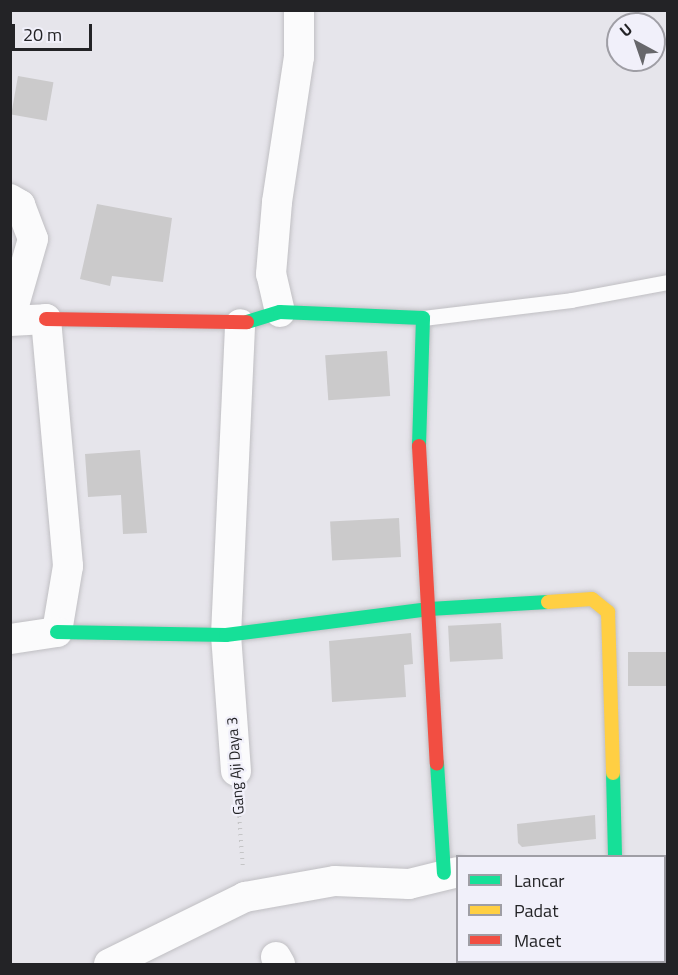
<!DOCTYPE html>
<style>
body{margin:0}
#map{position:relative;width:678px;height:975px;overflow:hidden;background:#e6e5eb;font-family:"Titillium Web",sans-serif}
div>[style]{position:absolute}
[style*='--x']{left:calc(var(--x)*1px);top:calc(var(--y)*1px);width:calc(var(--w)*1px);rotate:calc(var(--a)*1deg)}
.building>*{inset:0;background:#cbcacb;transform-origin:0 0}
.path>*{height:4px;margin-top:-2px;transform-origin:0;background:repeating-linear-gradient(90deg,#c5c5c7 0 1.5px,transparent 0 6px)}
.roads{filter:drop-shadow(0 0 2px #c0bfc3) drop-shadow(0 0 2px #c0bfc3)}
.lane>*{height:15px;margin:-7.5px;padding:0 7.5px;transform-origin:7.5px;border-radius:7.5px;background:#fbfbfc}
.street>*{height:30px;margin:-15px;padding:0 15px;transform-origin:15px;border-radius:15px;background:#fbfbfc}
.fast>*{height:14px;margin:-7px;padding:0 7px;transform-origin:7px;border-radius:7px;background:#16e098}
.slow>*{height:14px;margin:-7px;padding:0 7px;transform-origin:7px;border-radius:7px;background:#ffcf43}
.jam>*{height:14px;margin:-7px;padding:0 7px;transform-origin:7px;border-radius:7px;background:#f24e42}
span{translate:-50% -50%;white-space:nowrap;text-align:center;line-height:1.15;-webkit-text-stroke:4.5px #f1f0fa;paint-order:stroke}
.street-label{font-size:15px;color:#232326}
.frame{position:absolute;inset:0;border:12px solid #232326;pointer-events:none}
.legend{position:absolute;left:456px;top:855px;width:210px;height:108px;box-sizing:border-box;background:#f1f0fa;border:2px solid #9f9ea5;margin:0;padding:8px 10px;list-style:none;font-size:18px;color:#232326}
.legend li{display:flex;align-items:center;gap:12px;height:30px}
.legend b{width:30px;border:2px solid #9f9ea5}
.north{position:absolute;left:606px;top:12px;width:60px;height:60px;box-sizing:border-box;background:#f1f0fa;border:2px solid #9f9ea5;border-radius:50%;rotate:320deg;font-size:16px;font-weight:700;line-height:24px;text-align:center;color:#232326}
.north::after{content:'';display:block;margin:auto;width:21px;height:27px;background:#67676b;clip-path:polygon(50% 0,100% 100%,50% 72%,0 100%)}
.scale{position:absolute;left:12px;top:24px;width:80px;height:27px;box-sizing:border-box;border:3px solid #232326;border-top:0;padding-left:8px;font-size:18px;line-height:21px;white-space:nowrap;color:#232326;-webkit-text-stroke:4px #f1f0fa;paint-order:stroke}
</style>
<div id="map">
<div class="building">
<div style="left:18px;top:76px;width:36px;height:39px;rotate:10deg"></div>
<div style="clip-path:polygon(97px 204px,172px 218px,163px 282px,112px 276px,110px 286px,80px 279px)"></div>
<div style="left:387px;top:351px;width:45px;height:62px;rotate:86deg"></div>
<div style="clip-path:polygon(140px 450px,147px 533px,123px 534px,121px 495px,88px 497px,85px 454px)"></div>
<div style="left:399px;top:518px;width:39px;height:69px;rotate:87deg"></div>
<div style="left:501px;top:623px;width:36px;height:53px;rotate:87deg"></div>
<div style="clip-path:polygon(411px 633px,413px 664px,404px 665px,406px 697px,332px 702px,329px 641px)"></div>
<div style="left:668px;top:652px;width:34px;height:40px;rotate:90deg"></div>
<div style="clip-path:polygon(595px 815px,596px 839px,522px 847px,518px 843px,517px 824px)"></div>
</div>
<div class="path">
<div style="--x:238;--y:798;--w:71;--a:86"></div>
</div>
<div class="roads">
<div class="lane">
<div style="--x:423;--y:318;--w:149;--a:-6.9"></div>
<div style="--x:571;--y:300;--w:99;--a:-10.5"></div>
</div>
<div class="street">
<div style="--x:10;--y:199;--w:12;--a:31"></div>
<div style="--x:20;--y:205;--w:36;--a:69"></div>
<div style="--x:33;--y:239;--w:83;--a:106"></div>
<div style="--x:280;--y:312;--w:39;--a:-103"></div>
<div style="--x:271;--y:274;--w:72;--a:-85.2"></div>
<div style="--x:277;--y:202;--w:147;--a:-81.4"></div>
<div style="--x:299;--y:57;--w:47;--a:-90"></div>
<div style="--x:10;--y:321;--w:36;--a:-3"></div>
<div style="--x:46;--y:319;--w:248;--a:84.9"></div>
<div style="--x:68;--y:566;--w:67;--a:99.5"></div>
<div style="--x:57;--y:632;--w:48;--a:171.5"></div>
<div style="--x:236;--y:771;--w:136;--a:-94.2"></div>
<div style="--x:226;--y:635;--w:311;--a:-87.4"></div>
<div style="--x:664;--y:880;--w:4;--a:14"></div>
<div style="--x:664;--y:935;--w:4;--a:-27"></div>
<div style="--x:276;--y:957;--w:8;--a:60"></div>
<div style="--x:664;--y:958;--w:5;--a:37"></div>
<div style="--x:109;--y:964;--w:152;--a:-26.2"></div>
<div style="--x:245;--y:897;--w:91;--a:-10.1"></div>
<div style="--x:335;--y:881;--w:74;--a:2.3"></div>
<div style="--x:409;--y:884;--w:50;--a:-13.8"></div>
<div style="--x:620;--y:964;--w:5;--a:-22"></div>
</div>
<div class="fast">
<div style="--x:247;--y:322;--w:34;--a:-17"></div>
<div style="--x:280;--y:312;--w:143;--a:2.4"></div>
<div style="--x:423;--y:318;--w:128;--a:91.8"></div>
<div style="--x:57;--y:632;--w:169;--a:1"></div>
<div style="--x:226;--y:635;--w:205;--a:-7.3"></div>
<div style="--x:429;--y:609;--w:119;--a:-3.4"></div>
<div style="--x:437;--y:763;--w:110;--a:86.4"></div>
<div style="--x:613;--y:773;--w:83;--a:88.6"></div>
</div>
<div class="slow">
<div style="--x:548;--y:602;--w:44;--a:-3.9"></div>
<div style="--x:592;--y:599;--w:21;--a:39"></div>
<div style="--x:608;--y:612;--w:161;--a:88.2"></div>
</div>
<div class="jam">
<div style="--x:46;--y:319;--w:201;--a:0.9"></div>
<div style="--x:419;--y:446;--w:318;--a:86.8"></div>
</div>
</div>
<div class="street-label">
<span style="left:235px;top:766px;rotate:-94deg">Gang Aji Daya 3</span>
</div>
<div class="frame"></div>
<ul class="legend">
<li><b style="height:8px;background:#16e098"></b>Lancar</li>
<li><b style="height:8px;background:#ffcf43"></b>Padat</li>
<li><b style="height:8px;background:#f24e42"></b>Macet</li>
</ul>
<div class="north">U</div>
<div class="scale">20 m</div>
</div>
